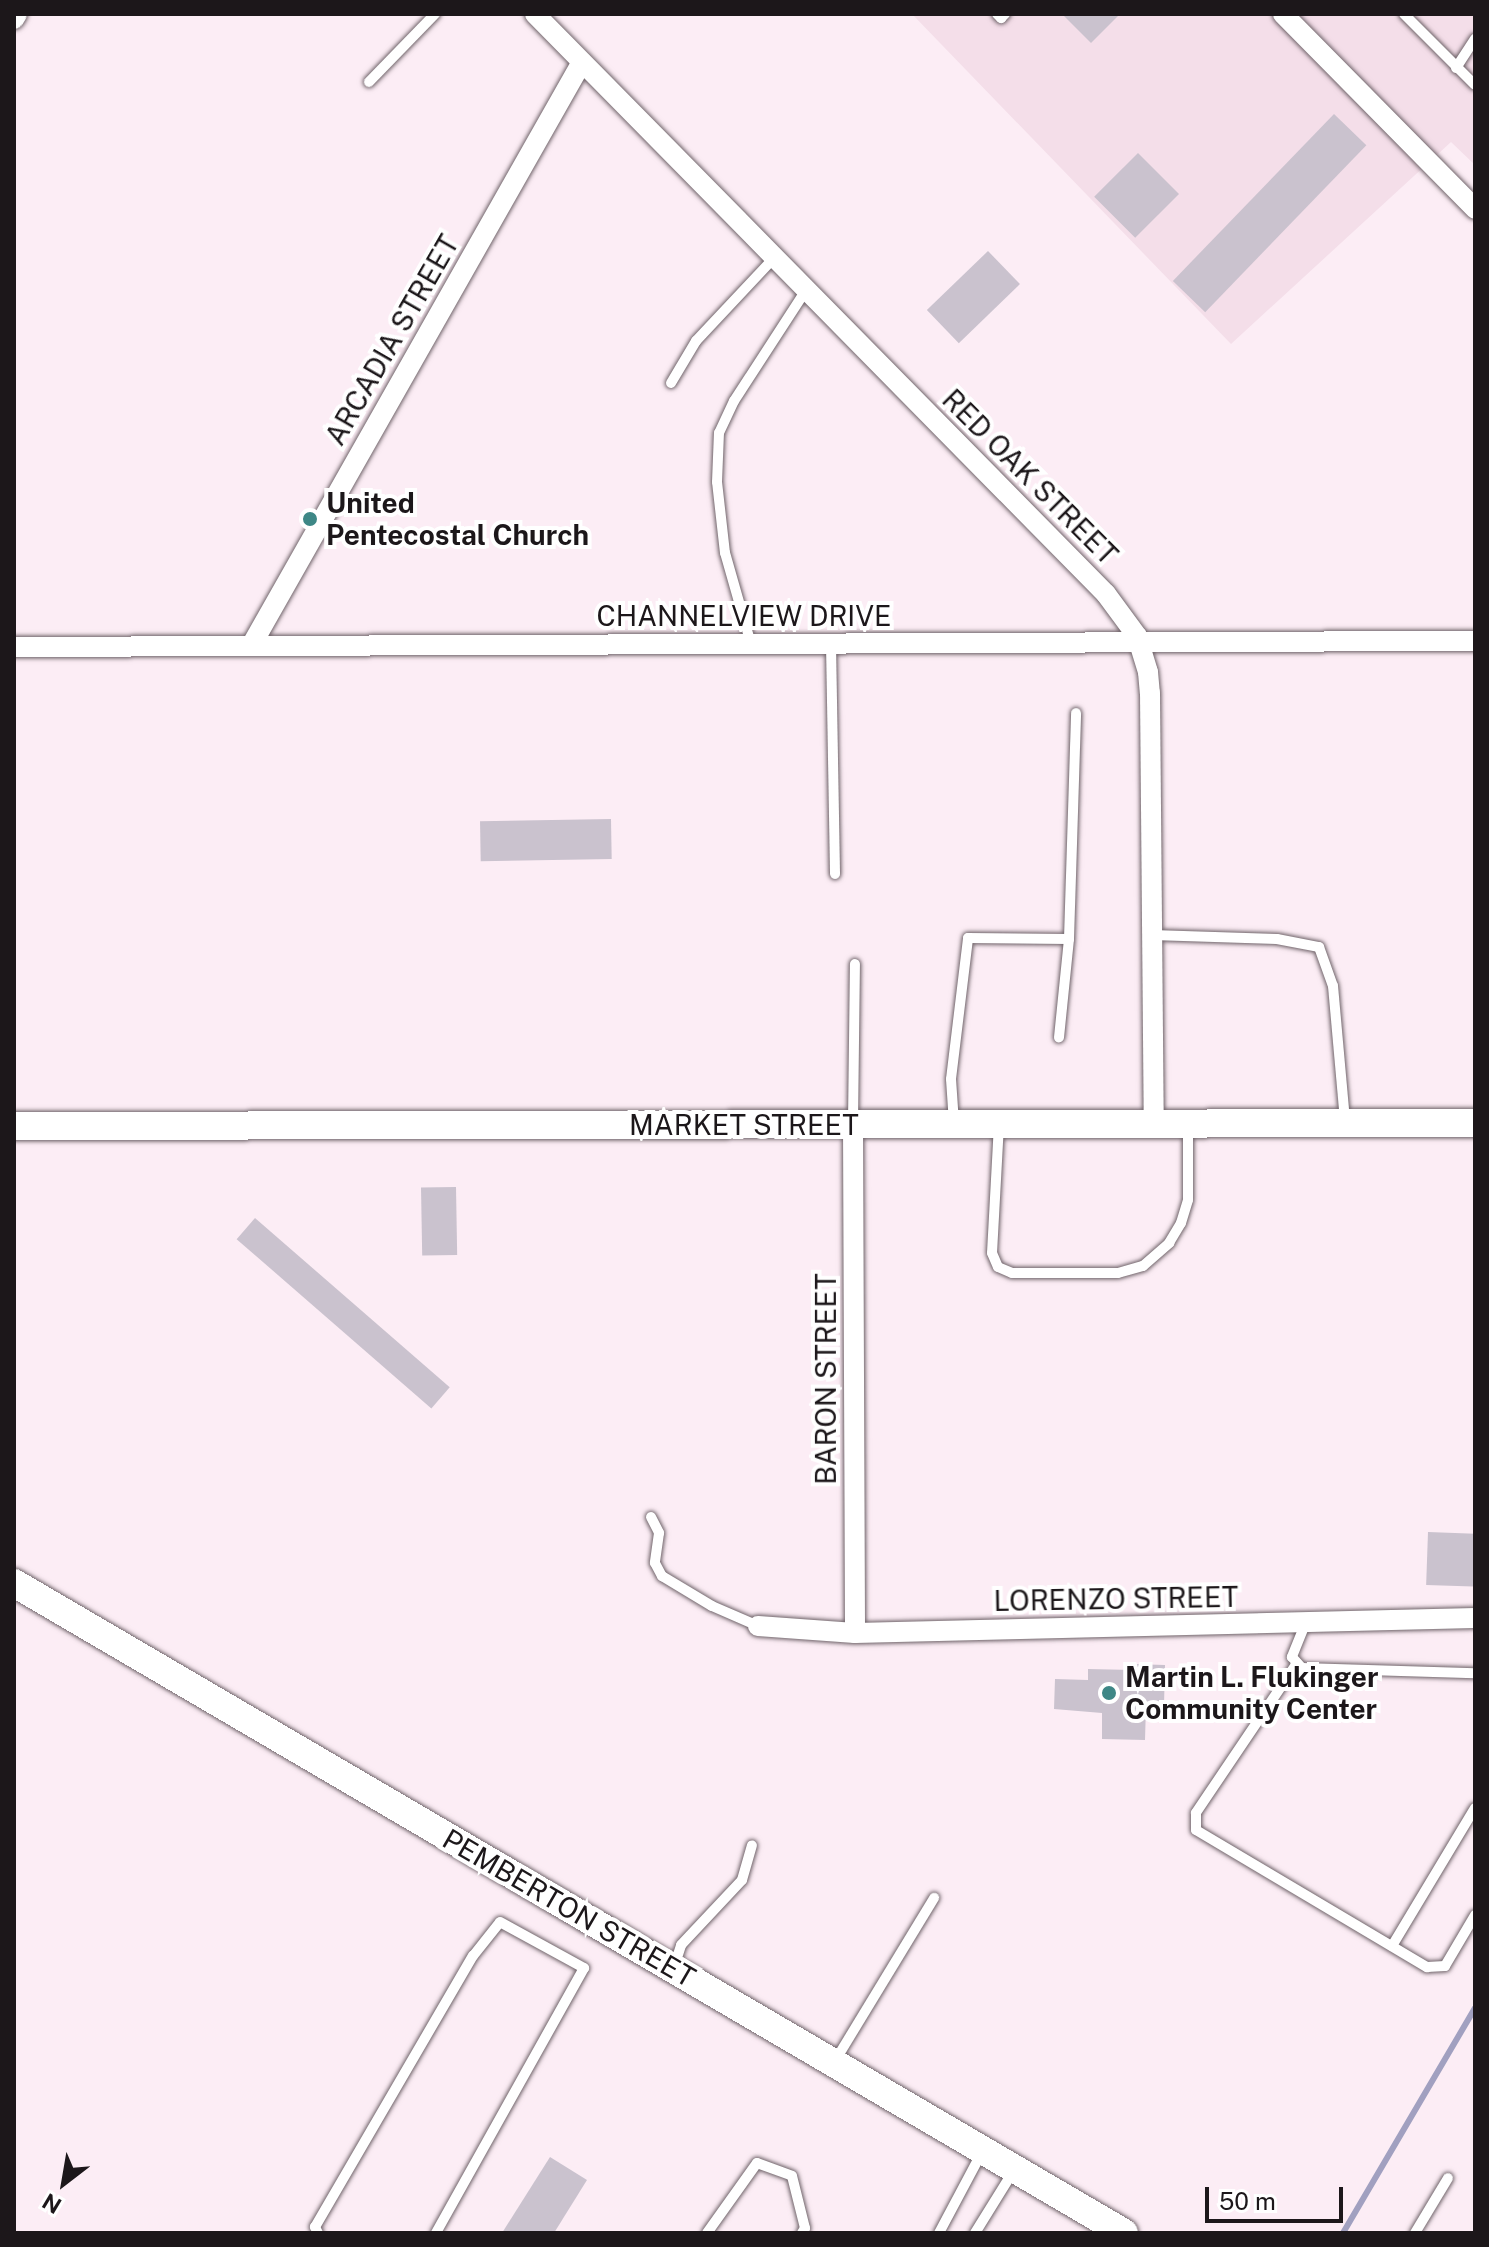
<!DOCTYPE html>
<style>
body{margin:0}
#map{position:relative;width:1489px;height:2247px;overflow:hidden;background:#fcedf5;font-family:"Public Sans",sans-serif}
div>[style]{position:absolute}
[style*='--x']{left:calc(var(--x)*1px);top:calc(var(--y)*1px);width:calc(var(--w)*1px);rotate:calc(var(--a)*1deg)}
.built>*{inset:0;background:#f4dee9}
.stream>*{height:6px;margin:-3px;padding:0 3px;transform-origin:3px;border-radius:3px;background:#a1a0c0}
.building>*{inset:0;background:#cac2ce;transform-origin:0 0}
.roads{filter:drop-shadow(0 0 2px #70646a) drop-shadow(0 0 2px #70646a)}
.lane>*{height:10px;margin:-5px;padding:0 5px;transform-origin:5px;border-radius:5px;background:#fff}
.street>*{height:20px;margin:-10px;padding:0 10px;transform-origin:10px;border-radius:10px;background:#fff}
.secondary>*{height:28px;margin:-14px;padding:0 14px;transform-origin:14px;border-radius:14px;background:#fff}
.dots>*{width:22px;height:22px;translate:-50% -50%;box-sizing:border-box;border:4px solid #fff;border-radius:50%}
span{translate:-50% -50%;white-space:nowrap;text-align:center;line-height:1.15;-webkit-text-stroke:8px #fff;paint-order:stroke}
.street-label{font-size:28px;color:#1c171a}
.poi-label{font-size:28px;color:#1c171a;font-weight:700}
.left{translate:0 -50%;text-align:left}
.frame{position:absolute;inset:0;border:16px solid #1c171a;pointer-events:none}
.north{position:absolute;left:24px;top:2143px;width:80px;height:80px;-webkit-text-stroke:6px #fff;paint-order:stroke;rotate:211deg;font-size:22px;font-weight:700;line-height:32px;text-align:center;color:#1c171a}
.north::after{content:'';display:block;margin:auto;width:28px;height:36px;background:#1c171a;clip-path:polygon(50% 0,100% 100%,50% 72%,0 100%)}
.scale{position:absolute;left:1205px;top:2187px;width:138px;height:36px;box-sizing:border-box;border:4px solid #1c171a;border-top:0;padding-left:10px;font-size:24px;line-height:28px;white-space:nowrap;color:#1c171a;-webkit-text-stroke:6px #fff;paint-order:stroke}
</style>
<div id="map">
<div class="built">
<div style="clip-path:polygon(912px 14px,1475px 14px,1475px 165px,1451px 142px,1231px 344px)"></div>
</div>
<div class="stream">
<div style="--x:1343;--y:2233;--w:261;--a:-59.6"></div>
</div>
<div class="building">
<div style="clip-path:polygon(1062px 14px,1120px 14px,1091px 43px)"></div>
<div style="left:1334px;top:114px;width:45px;height:232px;rotate:44deg"></div>
<div style="left:1138px;top:153px;width:58px;height:62px;rotate:45deg"></div>
<div style="left:988px;top:251px;width:46px;height:85px;rotate:46deg"></div>
<div style="left:611px;top:819px;width:40px;height:131px;rotate:89deg"></div>
<div style="left:456px;top:1187px;width:68px;height:35px;rotate:89deg"></div>
<div style="left:255px;top:1218px;width:258px;height:28px;rotate:41deg"></div>
<div style="left:1428px;top:1532px;width:47px;height:53px;rotate:2deg"></div>
<div style="clip-path:polygon(1133px 1664px,1165px 1665px,1164px 1706px,1146px 1706px,1145px 1740px,1102px 1739px,1102px 1713px,1054px 1709px,1055px 1679px,1088px 1680px,1088px 1669px,1133px 1670px)"></div>
<div style="clip-path:polygon(550px 2157px,587px 2180px,554px 2233px,502px 2233px)"></div>
</div>
<div class="roads">
<div class="lane">
<div style="--x:997;--y:14;--w:6;--a:45"></div>
<div style="--x:1001;--y:18;--w:6;--a:-45"></div>
<div style="--x:1404;--y:14;--w:100;--a:45"></div>
<div style="--x:1456;--y:68;--w:35;--a:-57"></div>
<div style="--x:369;--y:82;--w:95;--a:-45.9"></div>
<div style="--x:671;--y:383;--w:49;--a:-59.2"></div>
<div style="--x:696;--y:341;--w:114;--a:-46.8"></div>
<div style="--x:751;--y:644;--w:95;--a:-105.9"></div>
<div style="--x:725;--y:553;--w:71;--a:-96.4"></div>
<div style="--x:717;--y:482;--w:49;--a:-87.7"></div>
<div style="--x:719;--y:433;--w:35;--a:-65"></div>
<div style="--x:734;--y:401;--w:132;--a:-57"></div>
<div style="--x:831;--y:644;--w:230;--a:89"></div>
<div style="--x:1152;--y:935;--w:125;--a:1.8"></div>
<div style="--x:1277;--y:939;--w:43;--a:10.8"></div>
<div style="--x:1319;--y:947;--w:41;--a:70.3"></div>
<div style="--x:1333;--y:986;--w:136;--a:84.9"></div>
<div style="--x:1069;--y:939;--w:226;--a:-88.2"></div>
<div style="--x:853;--y:1123;--w:159;--a:-89.3"></div>
<div style="--x:954;--y:1123;--w:44;--a:-93.9"></div>
<div style="--x:951;--y:1079;--w:142;--a:-83.1"></div>
<div style="--x:968;--y:938;--w:101;--a:0.6"></div>
<div style="--x:1069;--y:939;--w:99;--a:95.8"></div>
<div style="--x:999;--y:1124;--w:129;--a:93.1"></div>
<div style="--x:992;--y:1253;--w:15;--a:67"></div>
<div style="--x:998;--y:1267;--w:15;--a:23"></div>
<div style="--x:1012;--y:1273;--w:106;--a:0"></div>
<div style="--x:1118;--y:1273;--w:26;--a:-16"></div>
<div style="--x:1143;--y:1266;--w:35;--a:-41"></div>
<div style="--x:1169;--y:1243;--w:23;--a:-59"></div>
<div style="--x:1181;--y:1223;--w:24;--a:-73"></div>
<div style="--x:1188;--y:1200;--w:75;--a:-90"></div>
<div style="--x:651;--y:1517;--w:18;--a:63"></div>
<div style="--x:659;--y:1533;--w:30;--a:98"></div>
<div style="--x:655;--y:1563;--w:15;--a:62"></div>
<div style="--x:662;--y:1576;--w:58;--a:31"></div>
<div style="--x:712;--y:1606;--w:50;--a:23.5"></div>
<div style="--x:1306;--y:1622;--w:38;--a:112"></div>
<div style="--x:1292;--y:1657;--w:15;--a:48"></div>
<div style="--x:1302;--y:1668;--w:173;--a:1.7"></div>
<div style="--x:1297;--y:1663;--w:181;--a:124"></div>
<div style="--x:1196;--y:1813;--w:17;--a:90"></div>
<div style="--x:1196;--y:1830;--w:269;--a:30.7"></div>
<div style="--x:1427;--y:1967;--w:18;--a:-3"></div>
<div style="--x:1445;--y:1966;--w:59;--a:-59.5"></div>
<div style="--x:1392;--y:1946;--w:161;--a:-59"></div>
<div style="--x:674;--y:1967;--w:23;--a:-72"></div>
<div style="--x:681;--y:1945;--w:89;--a:-46.8"></div>
<div style="--x:742;--y:1880;--w:36;--a:-74"></div>
<div style="--x:835;--y:2061;--w:191;--a:-58.7"></div>
<div style="--x:318;--y:2233;--w:7;--a:-117"></div>
<div style="--x:315;--y:2227;--w:314;--a:-59.8"></div>
<div style="--x:473;--y:1956;--w:43;--a:-51.5"></div>
<div style="--x:500;--y:1922;--w:96;--a:28.7"></div>
<div style="--x:584;--y:1968;--w:304;--a:119.2"></div>
<div style="--x:707;--y:2233;--w:86;--a:-54.5"></div>
<div style="--x:757;--y:2163;--w:37;--a:20"></div>
<div style="--x:792;--y:2176;--w:54;--a:76"></div>
<div style="--x:805;--y:2228;--w:6;--a:121"></div>
<div style="--x:939;--y:2233;--w:89;--a:-62"></div>
<div style="--x:975;--y:2233;--w:74;--a:-58.2"></div>
<div style="--x:1415;--y:2233;--w:64;--a:-59"></div>
</div>
<div class="street">
<div style="--x:535;--y:14;--w:814;--a:45.45"></div>
<div style="--x:1106;--y:594;--w:52;--a:53.6"></div>
<div style="--x:1137;--y:636;--w:38;--a:73"></div>
<div style="--x:1148;--y:672;--w:21;--a:85"></div>
<div style="--x:1150;--y:693;--w:431;--a:89.5"></div>
<div style="--x:1283;--y:14;--w:274;--a:45.4"></div>
<div style="--x:14;--y:19;--w:6;--a:-59"></div>
<div style="--x:251;--y:646;--w:671;--a:-60.46"></div>
<div style="--x:14;--y:647;--w:1461;--a:-0.24"></div>
<div style="--x:853;--y:1125;--w:508;--a:89.77"></div>
<div style="--x:758;--y:1626;--w:97;--a:4.1"></div>
<div style="--x:855;--y:1633;--w:620;--a:-1.39"></div>
</div>
<div class="secondary">
<div style="--x:14;--y:1126;--w:1461;--a:-0.12"></div>
<div style="--x:14;--y:1583;--w:1286;--a:30.35"></div>
</div>
</div>
<div class="dots">
<div style="left:310px;top:519px;background:#3e8786"></div>
<div style="left:1109px;top:1693px;background:#3e8786"></div>
</div>
<div class="street-label">
<span style="left:392px;top:340px;rotate:-60deg">ARCADIA STREET</span>
<span style="left:1030px;top:477px;rotate:45deg">RED OAK STREET</span>
<span style="left:744px;top:616px">CHANNELVIEW DRIVE</span>
<span style="left:744px;top:1125px">MARKET STREET</span>
<span style="left:826px;top:1379px;rotate:-90deg">BARON STREET</span>
<span style="left:1116px;top:1599px;rotate:-1deg">LORENZO STREET</span>
<span style="left:569px;top:1908px;rotate:30deg">PEMBERTON STREET</span>
</div>
<div class="poi-label">
<span class="left" style="left:326px;top:519px">United<br>Pentecostal Church</span>
<span class="left" style="left:1125px;top:1693px">Martin L. Flukinger<br>Community Center</span>
</div>
<div class="frame"></div>
<div class="north">N</div>
<div class="scale">50 m</div>
</div>
